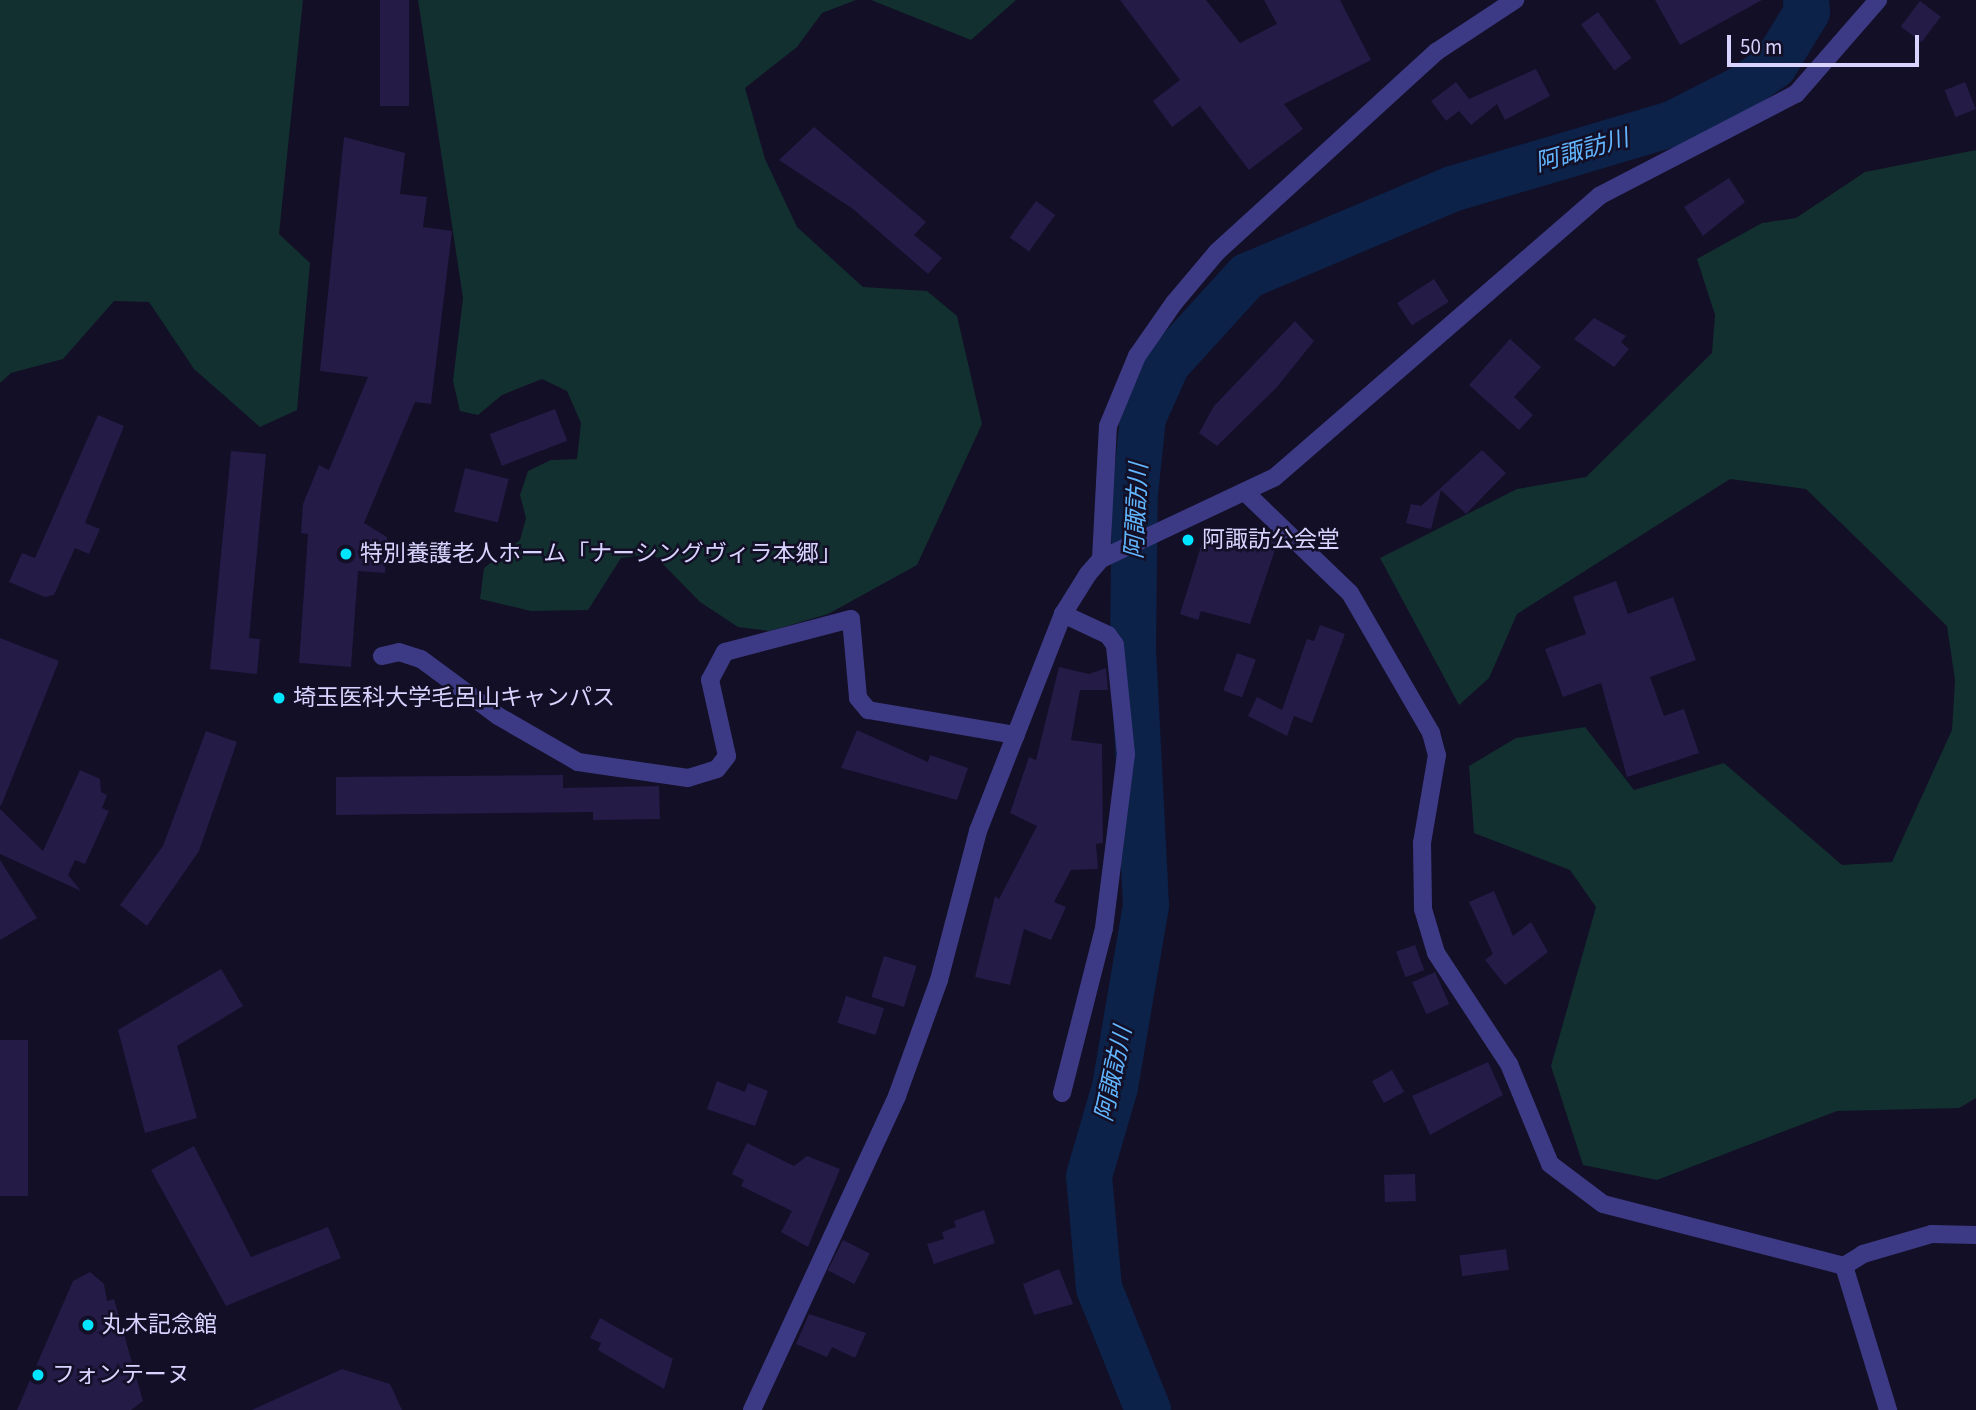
<!DOCTYPE html>
<meta charset="utf-8">
<style>
body{margin:0}
#map{position:relative;width:1976px;height:1410px;overflow:hidden;background:#130f26;font-family:"Source Sans 3","Noto Sans JP",sans-serif}
div>[style]{position:absolute}
[style*='--x']{left:calc(var(--x)*1px);top:calc(var(--y)*1px);width:calc(var(--w)*1px);rotate:calc(var(--a)*1deg)}
.green>*{inset:0;background:#12302f}
.river>*{height:46px;margin:-23px;padding:0 23px;transform-origin:23px;border-radius:23px;background:#0c2248}
.building>*{inset:0;background:#241b47;transform-origin:0 0}
.street>*{height:18px;margin:-9px;padding:0 9px;transform-origin:9px;border-radius:9px;background:#3d3a85}
.dots>*{width:19px;height:19px;translate:-50% -50%;box-sizing:border-box;border:4px solid #130f26;border-radius:50%}
span{translate:-50% -50%;white-space:nowrap;text-align:center;line-height:1.15;-webkit-text-stroke:5px #130f26;paint-order:stroke}
.poi-label{font-size:23px;color:#d9d4ff}
.left{translate:0 -50%;text-align:left}
.water-label{font-size:24px;color:#62b6ff;font-style:italic}
.scale{position:absolute;left:1727px;top:35px;width:192px;height:32px;box-sizing:border-box;border:4px solid #d9d4ff;border-top:0;padding-left:9px;font-size:21px;line-height:24px;white-space:nowrap;color:#d9d4ff;-webkit-text-stroke:5px #130f26;paint-order:stroke}
</style>
<div id="map">
<div class="green">
<div style="clip-path:polygon(0 0,303px 0,279px 234px,310px 263px,297px 410px,260px 427px,194px 369px,149px 302px,114px 301px,63px 359px,11px 373px,0 383px)"></div>
<div style="clip-path:polygon(418px 0,856px 0,822px 13px,797px 47px,745px 88px,765px 159px,797px 227px,863px 287px,927px 291px,957px 316px,982px 424px,917px 565px,828px 614px,770px 631px,738px 627px,700px 602px,653px 554px,621px 558px,588px 610px,531px 611px,480px 599px,484px 568px,520px 540px,526px 518px,520px 495px,528px 471px,551px 460px,577px 459px,581px 423px,567px 391px,542px 379px,502px 395px,478px 415px,460px 411px,453px 381px,463px 298px)"></div>
<div style="clip-path:polygon(871px 0,1016px 0,971px 40px)"></div>
<div style="clip-path:polygon(1976px 150px,1976px 1098px,1959px 1108px,1837px 1111px,1657px 1180px,1583px 1165px,1551px 1066px,1596px 907px,1570px 870px,1474px 833px,1469px 766px,1516px 738px,1585px 727px,1634px 790px,1724px 763px,1842px 865px,1892px 862px,1952px 730px,1955px 680px,1947px 626px,1806px 489px,1730px 479px,1517px 614px,1489px 678px,1459px 705px,1380px 558px,1517px 489px,1586px 477px,1712px 353px,1715px 315px,1697px 259px,1762px 223px,1796px 218px,1865px 172px)"></div>
</div>
<div class="river">
<div style="--x:1148;--y:1410;--w:131;--a:-111.9"></div>
<div style="--x:1099;--y:1288;--w:112;--a:-95.1"></div>
<div style="--x:1089;--y:1176;--w:93;--a:-73.7"></div>
<div style="--x:1115;--y:1087;--w:185;--a:-80.3"></div>
<div style="--x:1146;--y:905;--w:258;--a:-92.9"></div>
<div style="--x:1133;--y:647;--w:153;--a:-89.3"></div>
<div style="--x:1135;--y:494;--w:76;--a:-84"></div>
<div style="--x:1143;--y:418;--w:59;--a:-66"></div>
<div style="--x:1167;--y:364;--w:119;--a:-47.7"></div>
<div style="--x:1247;--y:276;--w:223;--a:-23"></div>
<div style="--x:1452;--y:189;--w:229;--a:-16.5"></div>
<div style="--x:1672;--y:124;--w:77;--a:-26.9"></div>
<div style="--x:1741;--y:89;--w:40;--a:-34.9"></div>
<div style="--x:1774;--y:66;--w:63;--a:-58.6"></div>
<div style="--x:1807;--y:12;--w:12;--a:-95"></div>
</div>
<div class="building">
<div style="left:380px;top:0;width:29px;height:106px"></div>
<div style="clip-path:polygon(1120px 0,1206px 0,1240px 43px,1277px 24px,1264px 0,1340px 0,1371px 60px,1284px 104px,1303px 129px,1249px 170px,1200px 106px,1172px 127px,1153px 101px,1180px 80px)"></div>
<div style="clip-path:polygon(1655px 0,1762px 0,1680px 45px)"></div>
<div style="left:1920px;top:1px;width:26px;height:32px;rotate:37deg"></div>
<div style="left:1598px;top:12px;width:57px;height:21px;rotate:54deg"></div>
<div style="clip-path:polygon(1536px 69px,1550px 96px,1505px 120px,1497px 104px,1471px 125px,1459px 111px,1446px 121px,1431px 101px,1456px 82px,1469px 99px)"></div>
<div style="left:1965px;top:82px;width:29px;height:22px;rotate:68deg"></div>
<div style="clip-path:polygon(814px 127px,926px 222px,914px 235px,942px 258px,928px 274px,853px 209px,779px 160px)"></div>
<div style="clip-path:polygon(344px 137px,405px 153px,400px 194px,427px 197px,423px 227px,452px 231px,431px 404px,415px 402px,364px 523px,387px 537px,385px 573px,358px 571px,351px 667px,299px 663px,308px 534px,301px 533px,303px 504px,319px 465px,329px 470px,368px 377px,320px 371px)"></div>
<div style="clip-path:polygon(1729px 178px,1745px 202px,1703px 236px,1684px 207px)"></div>
<div style="left:1036px;top:201px;width:24px;height:45px;rotate:36deg"></div>
<div style="left:1434px;top:279px;width:27px;height:44px;rotate:57deg"></div>
<div style="clip-path:polygon(1594px 318px,1626px 336px,1621px 342px,1629px 349px,1614px 367px,1574px 339px)"></div>
<div style="clip-path:polygon(1295px 321px,1314px 341px,1277px 387px,1217px 446px,1199px 433px,1214px 406px)"></div>
<div style="clip-path:polygon(1510px 339px,1541px 367px,1514px 397px,1533px 415px,1519px 430px,1469px 385px)"></div>
<div style="left:555px;top:409px;width:34px;height:70px;rotate:69deg"></div>
<div style="clip-path:polygon(98px 415px,124px 426px,85px 523px,100px 529px,89px 554px,75px 548px,54px 595px,45px 597px,9px 582px,22px 553px,35px 558px)"></div>
<div style="clip-path:polygon(1482px 450px,1506px 473px,1466px 514px,1441px 490px,1431px 529px,1406px 523px,1411px 504px,1421px 506px)"></div>
<div style="clip-path:polygon(231px 451px,266px 454px,249px 638px,260px 639px,257px 674px,210px 669px)"></div>
<div style="left:465px;top:468px;width:45px;height:45px;rotate:14deg"></div>
<div style="clip-path:polygon(1206px 530px,1251px 544px,1255px 534px,1278px 541px,1250px 624px,1201px 611px,1198px 620px,1180px 614px)"></div>
<div style="clip-path:polygon(1616px 581px,1628px 614px,1673px 597px,1696px 660px,1650px 677px,1664px 716px,1684px 709px,1699px 753px,1627px 777px,1601px 683px,1563px 697px,1545px 649px,1586px 634px,1573px 597px)"></div>
<div style="clip-path:polygon(1320px 625px,1345px 634px,1312px 723px,1294px 716px,1287px 736px,1248px 716px,1257px 697px,1282px 710px,1307px 639px,1314px 641px)"></div>
<div style="clip-path:polygon(0 638px,59px 661px,1px 806px,0 805px)"></div>
<div style="left:1237px;top:653px;width:20px;height:40px;rotate:20deg"></div>
<div style="clip-path:polygon(1059px 667px,1089px 674px,1106px 668px,1108px 690px,1080px 690px,1071px 740px,1102px 744px,1103px 843px,1096px 844px,1098px 869px,1071px 870px,1054px 902px,1066px 907px,1051px 940px,1024px 929px,1010px 985px,975px 977px,995px 896px,999px 899px,1037px 826px,1010px 813px,1029px 757px,1036px 760px)"></div>
<div style="clip-path:polygon(857px 730px,928px 762px,930px 755px,968px 768px,957px 800px,841px 768px)"></div>
<div style="clip-path:polygon(206px 731px,237px 742px,199px 851px,147px 926px,120px 905px,163px 846px)"></div>
<div style="clip-path:polygon(80px 770px,100px 779px,101px 792px,107px 795px,102px 808px,109px 811px,85px 864px,75px 860px,68px 875px,81px 891px,0 854px,0 809px,43px 851px)"></div>
<div style="clip-path:polygon(563px 775px,563px 788px,659px 786px,660px 819px,593px 820px,593px 812px,336px 815px,336px 777px)"></div>
<div style="clip-path:polygon(0 860px,37px 918px,0 940px)"></div>
<div style="clip-path:polygon(1494px 891px,1513px 936px,1531px 922px,1548px 952px,1505px 985px,1485px 960px,1493px 954px,1469px 902px)"></div>
<div style="left:1415px;top:945px;width:27px;height:20px;rotate:70deg"></div>
<div style="left:884px;top:956px;width:34px;height:43px;rotate:17deg"></div>
<div style="clip-path:polygon(221px 969px,243px 1006px,177px 1046px,197px 1118px,145px 1133px,118px 1030px)"></div>
<div style="left:1435px;top:972px;width:35px;height:25px;rotate:66deg"></div>
<div style="left:846px;top:996px;width:40px;height:28px;rotate:18deg"></div>
<div style="left:0;top:1040px;width:28px;height:156px"></div>
<div style="clip-path:polygon(1488px 1062px,1503px 1095px,1430px 1135px,1412px 1096px)"></div>
<div style="left:1392px;top:1070px;width:25px;height:23px;rotate:61deg"></div>
<div style="clip-path:polygon(717px 1081px,745px 1092px,748px 1083px,768px 1091px,755px 1126px,707px 1109px)"></div>
<div style="clip-path:polygon(747px 1143px,794px 1166px,807px 1156px,840px 1169px,808px 1247px,781px 1232px,792px 1211px,741px 1186px,744px 1180px,732px 1174px)"></div>
<div style="clip-path:polygon(194px 1146px,251px 1257px,328px 1227px,341px 1258px,226px 1306px,151px 1170px)"></div>
<div style="left:1415px;top:1174px;width:27px;height:31px;rotate:88deg"></div>
<div style="clip-path:polygon(984px 1210px,995px 1243px,934px 1264px,927px 1244px,944px 1239px,942px 1232px,956px 1227px,954px 1221px)"></div>
<div style="left:843px;top:1240px;width:30px;height:34px;rotate:27deg"></div>
<div style="left:1506px;top:1249px;width:21px;height:47px;rotate:82deg"></div>
<div style="clip-path:polygon(1059px 1269px,1073px 1304px,1034px 1315px,1023px 1284px)"></div>
<div style="clip-path:polygon(90px 1272px,104px 1284px,107px 1301px,114px 1299px,143px 1401px,131px 1410px,17px 1410px,73px 1281px)"></div>
<div style="clip-path:polygon(809px 1314px,866px 1333px,855px 1358px,832px 1347px,827px 1357px,796px 1344px)"></div>
<div style="clip-path:polygon(600px 1318px,673px 1359px,664px 1389px,598px 1350px,601px 1343px,590px 1338px)"></div>
<div style="clip-path:polygon(342px 1369px,390px 1384px,402px 1410px,252px 1410px)"></div>
</div>
<div class="street">
<div style="--x:1248;--y:495;--w:141;--a:43.9"></div>
<div style="--x:1350;--y:593;--w:162;--a:59.9"></div>
<div style="--x:1431;--y:733;--w:23;--a:75"></div>
<div style="--x:1437;--y:755;--w:89;--a:99.7"></div>
<div style="--x:1422;--y:843;--w:66;--a:89.1"></div>
<div style="--x:1423;--y:909;--w:46;--a:73.5"></div>
<div style="--x:1436;--y:953;--w:133;--a:56.7"></div>
<div style="--x:1509;--y:1064;--w:108;--a:67.7"></div>
<div style="--x:1550;--y:1164;--w:66;--a:37"></div>
<div style="--x:1603;--y:1204;--w:249;--a:14.4"></div>
<div style="--x:1844;--y:1266;--w:22;--a:-32"></div>
<div style="--x:1863;--y:1254;--w:72;--a:-16.2"></div>
<div style="--x:1932;--y:1234;--w:44;--a:1.3"></div>
<div style="--x:1101;--y:559;--w:133;--a:-87"></div>
<div style="--x:1108;--y:426;--w:76;--a:-67.5"></div>
<div style="--x:1137;--y:356;--w:65;--a:-55.1"></div>
<div style="--x:1174;--y:303;--w:67;--a:-49.9"></div>
<div style="--x:1217;--y:252;--w:297;--a:-42.4"></div>
<div style="--x:1436;--y:52;--w:95;--a:-33.4"></div>
<div style="--x:382;--y:656;--w:17;--a:-13"></div>
<div style="--x:399;--y:652;--w:23;--a:18"></div>
<div style="--x:421;--y:659;--w:96;--a:36.5"></div>
<div style="--x:498;--y:716;--w:92;--a:29.9"></div>
<div style="--x:578;--y:762;--w:111;--a:8.3"></div>
<div style="--x:688;--y:778;--w:30;--a:-17"></div>
<div style="--x:717;--y:769;--w:16;--a:-52"></div>
<div style="--x:727;--y:756;--w:78;--a:-102.6"></div>
<div style="--x:710;--y:680;--w:32;--a:-62"></div>
<div style="--x:725;--y:652;--w:130;--a:-14.7"></div>
<div style="--x:851;--y:619;--w:79;--a:84.9"></div>
<div style="--x:858;--y:698;--w:16;--a:50"></div>
<div style="--x:868;--y:710;--w:150;--a:9.6"></div>
<div style="--x:1062;--y:1093;--w:170;--a:-75.7"></div>
<div style="--x:1104;--y:928;--w:175;--a:-82.8"></div>
<div style="--x:1126;--y:754;--w:110;--a:-95.8"></div>
<div style="--x:1115;--y:645;--w:12;--a:-125"></div>
<div style="--x:1108;--y:635;--w:50;--a:-155"></div>
<div style="--x:1844;--y:1266;--w:151;--a:73"></div>
<div style="--x:752;--y:1410;--w:346;--a:-65.2"></div>
<div style="--x:897;--y:1096;--w:123;--a:-70.1"></div>
<div style="--x:939;--y:980;--w:154;--a:-75.3"></div>
<div style="--x:978;--y:831;--w:233;--a:-68.6"></div>
<div style="--x:1063;--y:614;--w:47;--a:-58"></div>
<div style="--x:1088;--y:574;--w:20;--a:-49"></div>
<div style="--x:1101;--y:559;--w:192;--a:-25.2"></div>
<div style="--x:1275;--y:477;--w:429;--a:-40.9"></div>
<div style="--x:1599;--y:196;--w:222;--a:-27.4"></div>
<div style="--x:1796;--y:94;--w:125;--a:-48.9"></div>
</div>
<div class="dots">
<div style="left:1188px;top:540px;background:#00e5ff"></div>
<div style="left:346px;top:554px;background:#00e5ff"></div>
<div style="left:279px;top:698px;background:#00e5ff"></div>
<div style="left:88px;top:1325px;background:#00e5ff"></div>
<div style="left:38px;top:1375px;background:#00e5ff"></div>
</div>
<div class="poi-label">
<span class="left" style="left:1202px;top:540px">阿諏訪公会堂</span>
<span class="left" style="left:360px;top:554px">特別養護老人ホーム「ナーシングヴィラ本郷」</span>
<span class="left" style="left:293px;top:698px">埼玉医科大学毛呂山キャンパス</span>
<span class="left" style="left:102px;top:1325px">丸木記念館</span>
<span class="left" style="left:52px;top:1375px">フォンテーヌ</span>
</div>
<div class="water-label">
<span style="left:1582px;top:151px;rotate:-16deg">阿諏訪川</span>
<span style="left:1137px;top:511px;rotate:-87deg">阿諏訪川</span>
<span style="left:1114px;top:1074px;rotate:-78deg">阿諏訪川</span>
</div>
<div class="scale">50 m</div>
</div>
